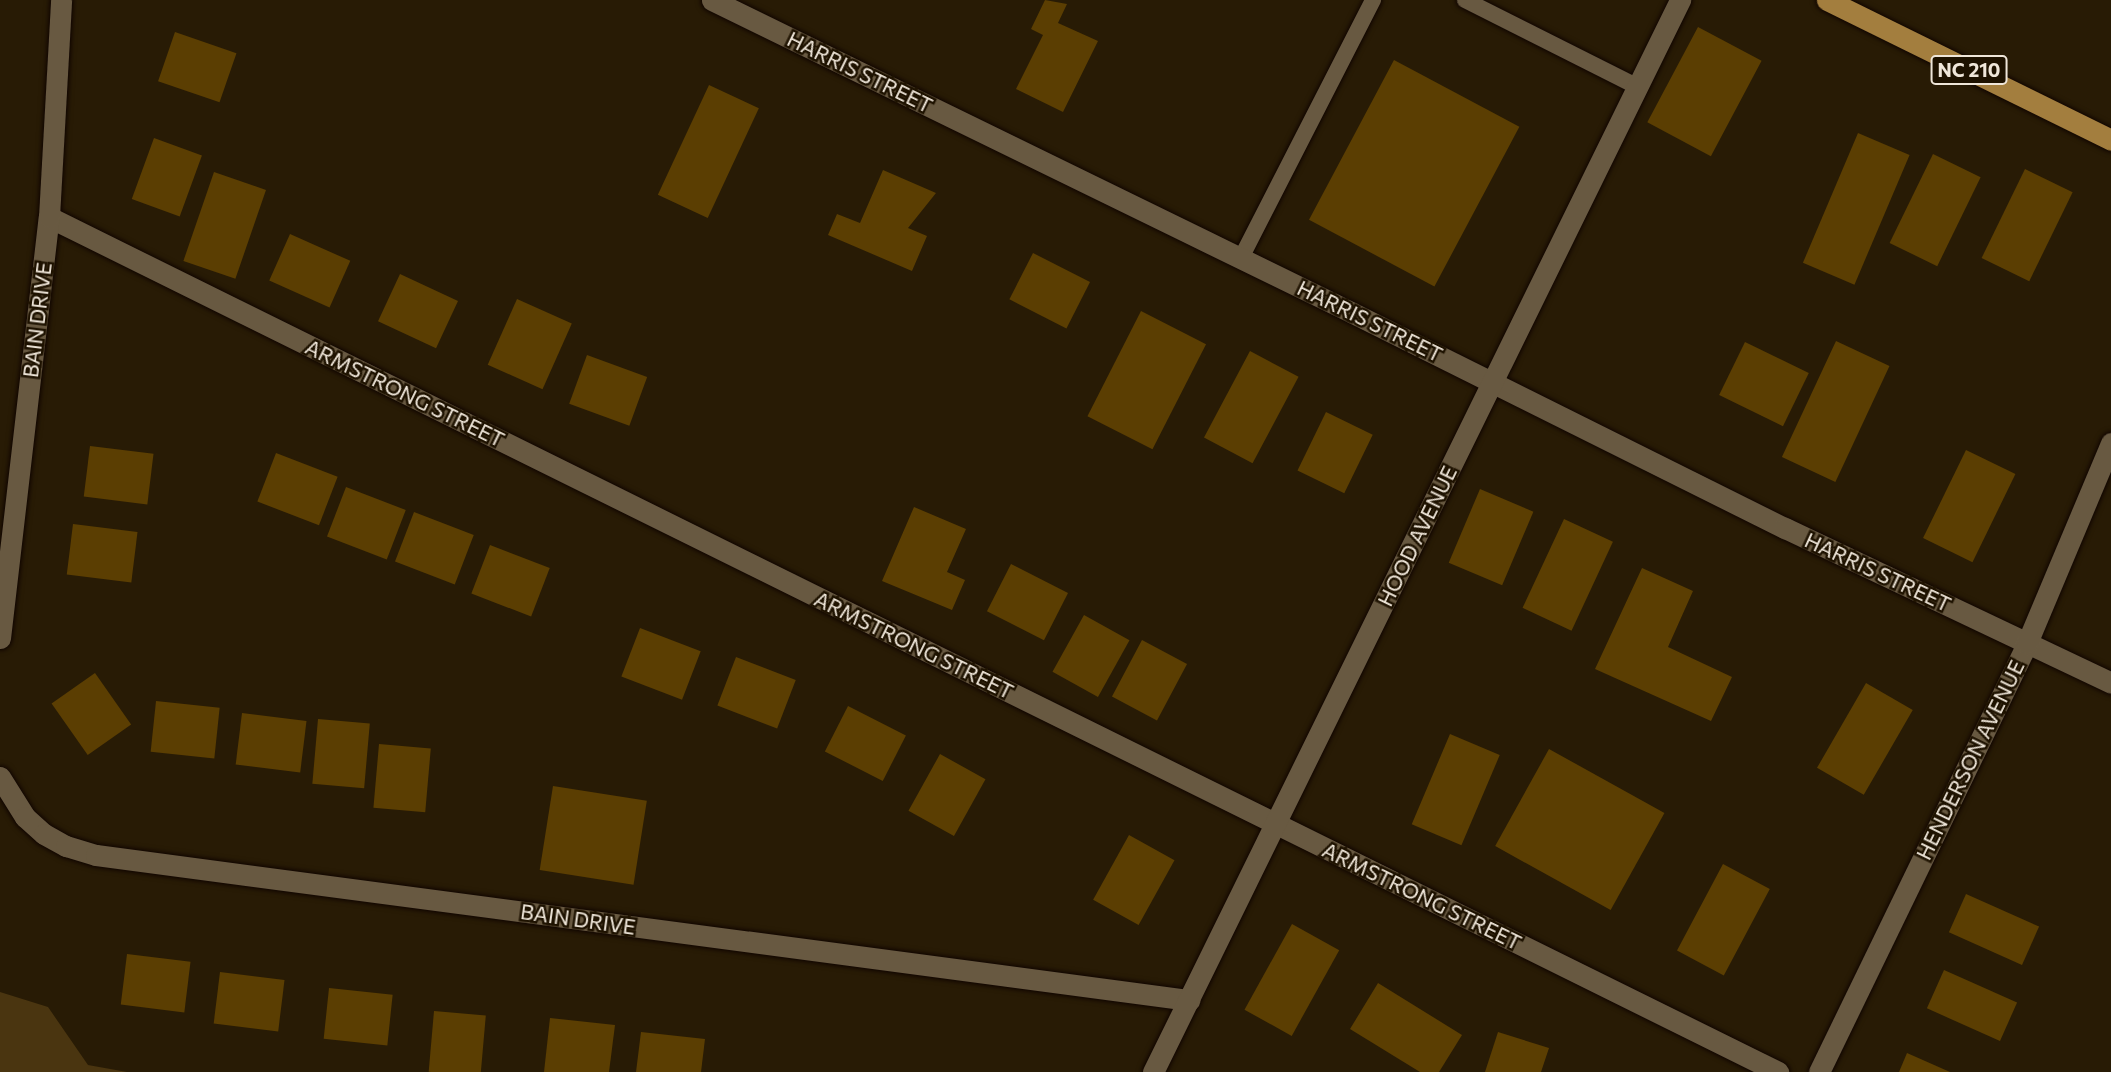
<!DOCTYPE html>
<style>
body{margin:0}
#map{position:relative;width:2111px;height:1072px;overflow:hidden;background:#281b05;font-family:Commissioner,sans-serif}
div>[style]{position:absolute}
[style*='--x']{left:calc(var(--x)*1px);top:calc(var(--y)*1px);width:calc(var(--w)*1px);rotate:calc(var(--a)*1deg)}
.green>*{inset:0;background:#4a3510}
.building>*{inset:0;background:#5b3e02;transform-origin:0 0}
.roads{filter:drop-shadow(0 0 2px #100500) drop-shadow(0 0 2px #100500)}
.lane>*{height:16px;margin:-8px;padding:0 8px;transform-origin:8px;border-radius:8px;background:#685941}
.street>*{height:21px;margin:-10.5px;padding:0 10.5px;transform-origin:10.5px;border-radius:10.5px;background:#685941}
.primary>*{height:21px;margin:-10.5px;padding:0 10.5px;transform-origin:10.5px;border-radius:10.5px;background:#a37e3e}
span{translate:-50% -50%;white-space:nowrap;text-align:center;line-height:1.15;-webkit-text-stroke:5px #1e1200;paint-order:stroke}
.shield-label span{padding:2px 5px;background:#1e1200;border:2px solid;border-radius:5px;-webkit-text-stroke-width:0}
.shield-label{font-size:19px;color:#efe6d9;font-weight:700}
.street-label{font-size:21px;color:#efe6d9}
</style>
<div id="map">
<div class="green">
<div style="clip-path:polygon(0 992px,48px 1007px,88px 1065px,127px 1072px,0 1072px)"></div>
</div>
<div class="building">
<div style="clip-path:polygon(1045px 0,1067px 4px,1058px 23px,1098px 41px,1063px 112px,1016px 89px,1043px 35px,1031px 29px)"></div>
<div style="left:1698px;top:27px;width:72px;height:108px;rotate:28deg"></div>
<div style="left:175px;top:32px;width:65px;height:52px;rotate:19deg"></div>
<div style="left:1394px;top:60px;width:142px;height:181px;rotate:28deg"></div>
<div style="left:709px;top:85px;width:55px;height:121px;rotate:25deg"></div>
<div style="left:1858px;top:133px;width:56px;height:141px;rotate:23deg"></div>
<div style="left:154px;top:138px;width:51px;height:65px;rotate:20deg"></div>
<div style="left:1933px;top:154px;width:53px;height:99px;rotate:26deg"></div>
<div style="left:2025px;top:169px;width:53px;height:99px;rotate:26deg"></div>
<div style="clip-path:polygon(883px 170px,936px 193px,908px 228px,927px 236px,912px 271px,828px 235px,837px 214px,860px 223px)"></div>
<div style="left:214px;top:172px;width:55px;height:94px;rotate:19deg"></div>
<div style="left:290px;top:234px;width:66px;height:51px;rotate:24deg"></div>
<div style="left:1033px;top:253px;width:64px;height:52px;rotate:27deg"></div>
<div style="left:400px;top:274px;width:64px;height:52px;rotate:25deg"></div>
<div style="left:517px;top:299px;width:60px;height:72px;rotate:24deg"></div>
<div style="left:1141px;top:311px;width:73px;height:118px;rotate:27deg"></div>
<div style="left:1836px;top:341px;width:59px;height:128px;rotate:25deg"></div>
<div style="left:1745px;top:342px;width:71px;height:59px;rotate:26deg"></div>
<div style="left:1250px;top:351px;width:55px;height:98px;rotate:28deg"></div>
<div style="left:587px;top:355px;width:64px;height:52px;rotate:20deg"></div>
<div style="left:1326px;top:412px;width:52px;height:65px;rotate:26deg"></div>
<div style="left:90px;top:446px;width:64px;height:51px;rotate:7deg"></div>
<div style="left:1966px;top:450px;width:55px;height:98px;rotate:26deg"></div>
<div style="left:276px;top:453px;width:66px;height:52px;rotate:21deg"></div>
<div style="left:346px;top:487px;width:64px;height:53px;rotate:21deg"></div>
<div style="left:1480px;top:489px;width:58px;height:80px;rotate:23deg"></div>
<div style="clip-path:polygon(914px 507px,966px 529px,947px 572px,965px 580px,952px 610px,882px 581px)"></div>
<div style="left:414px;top:512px;width:64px;height:53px;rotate:21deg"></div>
<div style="left:1564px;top:519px;width:54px;height:98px;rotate:25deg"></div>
<div style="left:73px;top:524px;width:65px;height:51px;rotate:7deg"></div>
<div style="left:490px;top:545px;width:64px;height:52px;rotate:21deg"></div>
<div style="left:1011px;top:564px;width:64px;height:53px;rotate:27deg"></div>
<div style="clip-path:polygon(1642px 568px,1693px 591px,1668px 647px,1732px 677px,1711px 721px,1595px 669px)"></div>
<div style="left:1084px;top:615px;width:52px;height:65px;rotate:29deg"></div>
<div style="left:640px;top:628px;width:65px;height:52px;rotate:21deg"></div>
<div style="left:1142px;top:640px;width:51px;height:64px;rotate:28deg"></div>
<div style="left:736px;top:657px;width:64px;height:52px;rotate:21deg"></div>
<div style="left:95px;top:673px;width:63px;height:53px;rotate:55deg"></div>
<div style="left:1866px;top:683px;width:54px;height:98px;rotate:30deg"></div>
<div style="left:156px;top:701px;width:64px;height:51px;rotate:6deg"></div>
<div style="left:848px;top:706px;width:65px;height:51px;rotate:27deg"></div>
<div style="left:242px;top:713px;width:65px;height:52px;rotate:7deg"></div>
<div style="left:318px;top:719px;width:52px;height:65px;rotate:5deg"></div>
<div style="left:1450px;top:734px;width:54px;height:98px;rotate:23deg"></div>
<div style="left:379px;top:744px;width:52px;height:64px;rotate:5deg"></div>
<div style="left:1549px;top:749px;width:132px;height:111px;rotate:29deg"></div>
<div style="left:940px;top:754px;width:52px;height:65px;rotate:29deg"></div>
<div style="left:553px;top:786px;width:95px;height:85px;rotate:9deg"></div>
<div style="left:1129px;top:835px;width:52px;height:74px;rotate:29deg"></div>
<div style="left:1723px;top:864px;width:53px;height:98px;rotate:28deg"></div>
<div style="left:1966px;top:894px;width:80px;height:42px;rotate:24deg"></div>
<div style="left:1292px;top:924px;width:54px;height:98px;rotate:29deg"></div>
<div style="left:127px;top:954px;width:64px;height:51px;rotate:7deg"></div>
<div style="left:1944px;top:970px;width:80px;height:42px;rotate:24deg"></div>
<div style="left:220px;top:972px;width:65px;height:52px;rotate:7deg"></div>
<div style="clip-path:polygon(1378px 983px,1462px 1035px,1439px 1072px,1420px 1072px,1350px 1029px)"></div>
<div style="left:329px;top:988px;width:64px;height:51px;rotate:6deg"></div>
<div style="left:434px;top:1011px;width:52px;height:61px;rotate:5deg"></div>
<div style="clip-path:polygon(550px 1018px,615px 1025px,609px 1072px,544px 1072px)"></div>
<div style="clip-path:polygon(641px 1032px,705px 1039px,701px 1072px,636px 1072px)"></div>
<div style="clip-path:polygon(1498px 1032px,1549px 1048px,1541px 1072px,1485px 1072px)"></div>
<div style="clip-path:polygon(1907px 1053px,1950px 1072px,1899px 1072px)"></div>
</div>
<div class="roads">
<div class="lane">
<div style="--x:1465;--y:0;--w:194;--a:26.7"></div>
<div style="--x:1241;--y:258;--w:290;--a:-62.9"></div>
</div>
<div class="street">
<div style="--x:712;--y:0;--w:713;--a:26.03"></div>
<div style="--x:1353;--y:313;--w:483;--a:26.5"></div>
<div style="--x:1785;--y:528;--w:361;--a:25.4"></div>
<div style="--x:49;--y:217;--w:1929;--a:26.31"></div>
<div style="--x:0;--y:638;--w:424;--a:-83.4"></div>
<div style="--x:49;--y:217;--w:217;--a:-86.8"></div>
<div style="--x:0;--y:777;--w:47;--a:58"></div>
<div style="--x:25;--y:817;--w:25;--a:42"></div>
<div style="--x:44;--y:834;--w:25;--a:29"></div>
<div style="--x:66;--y:846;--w:31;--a:17"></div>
<div style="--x:96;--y:855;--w:1103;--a:7.56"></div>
<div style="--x:1153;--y:1072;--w:1195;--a:-63.82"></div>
<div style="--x:1819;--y:1072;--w:477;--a:-64.1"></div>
<div style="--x:2027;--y:643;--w:217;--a:-67.2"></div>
</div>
<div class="primary">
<div style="--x:1827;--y:0;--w:317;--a:26.2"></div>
</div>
</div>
<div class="shield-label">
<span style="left:1969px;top:70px">NC 210</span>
</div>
<div class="street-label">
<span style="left:860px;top:72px;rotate:26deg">HARRIS STREET</span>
<span style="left:37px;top:320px;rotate:-83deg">BAIN DRIVE</span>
<span style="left:1370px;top:321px;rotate:26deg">HARRIS STREET</span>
<span style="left:405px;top:393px;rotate:26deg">ARMSTRONG STREET</span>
<span style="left:1417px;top:536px;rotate:-64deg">HOOD AVENUE</span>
<span style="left:1878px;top:572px;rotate:25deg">HARRIS STREET</span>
<span style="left:914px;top:645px;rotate:26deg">ARMSTRONG STREET</span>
<span style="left:1970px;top:760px;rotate:-64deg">HENDERSON AVENUE</span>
<span style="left:1422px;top:896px;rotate:26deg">ARMSTRONG STREET</span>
<span style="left:578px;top:919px;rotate:8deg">BAIN DRIVE</span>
</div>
</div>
